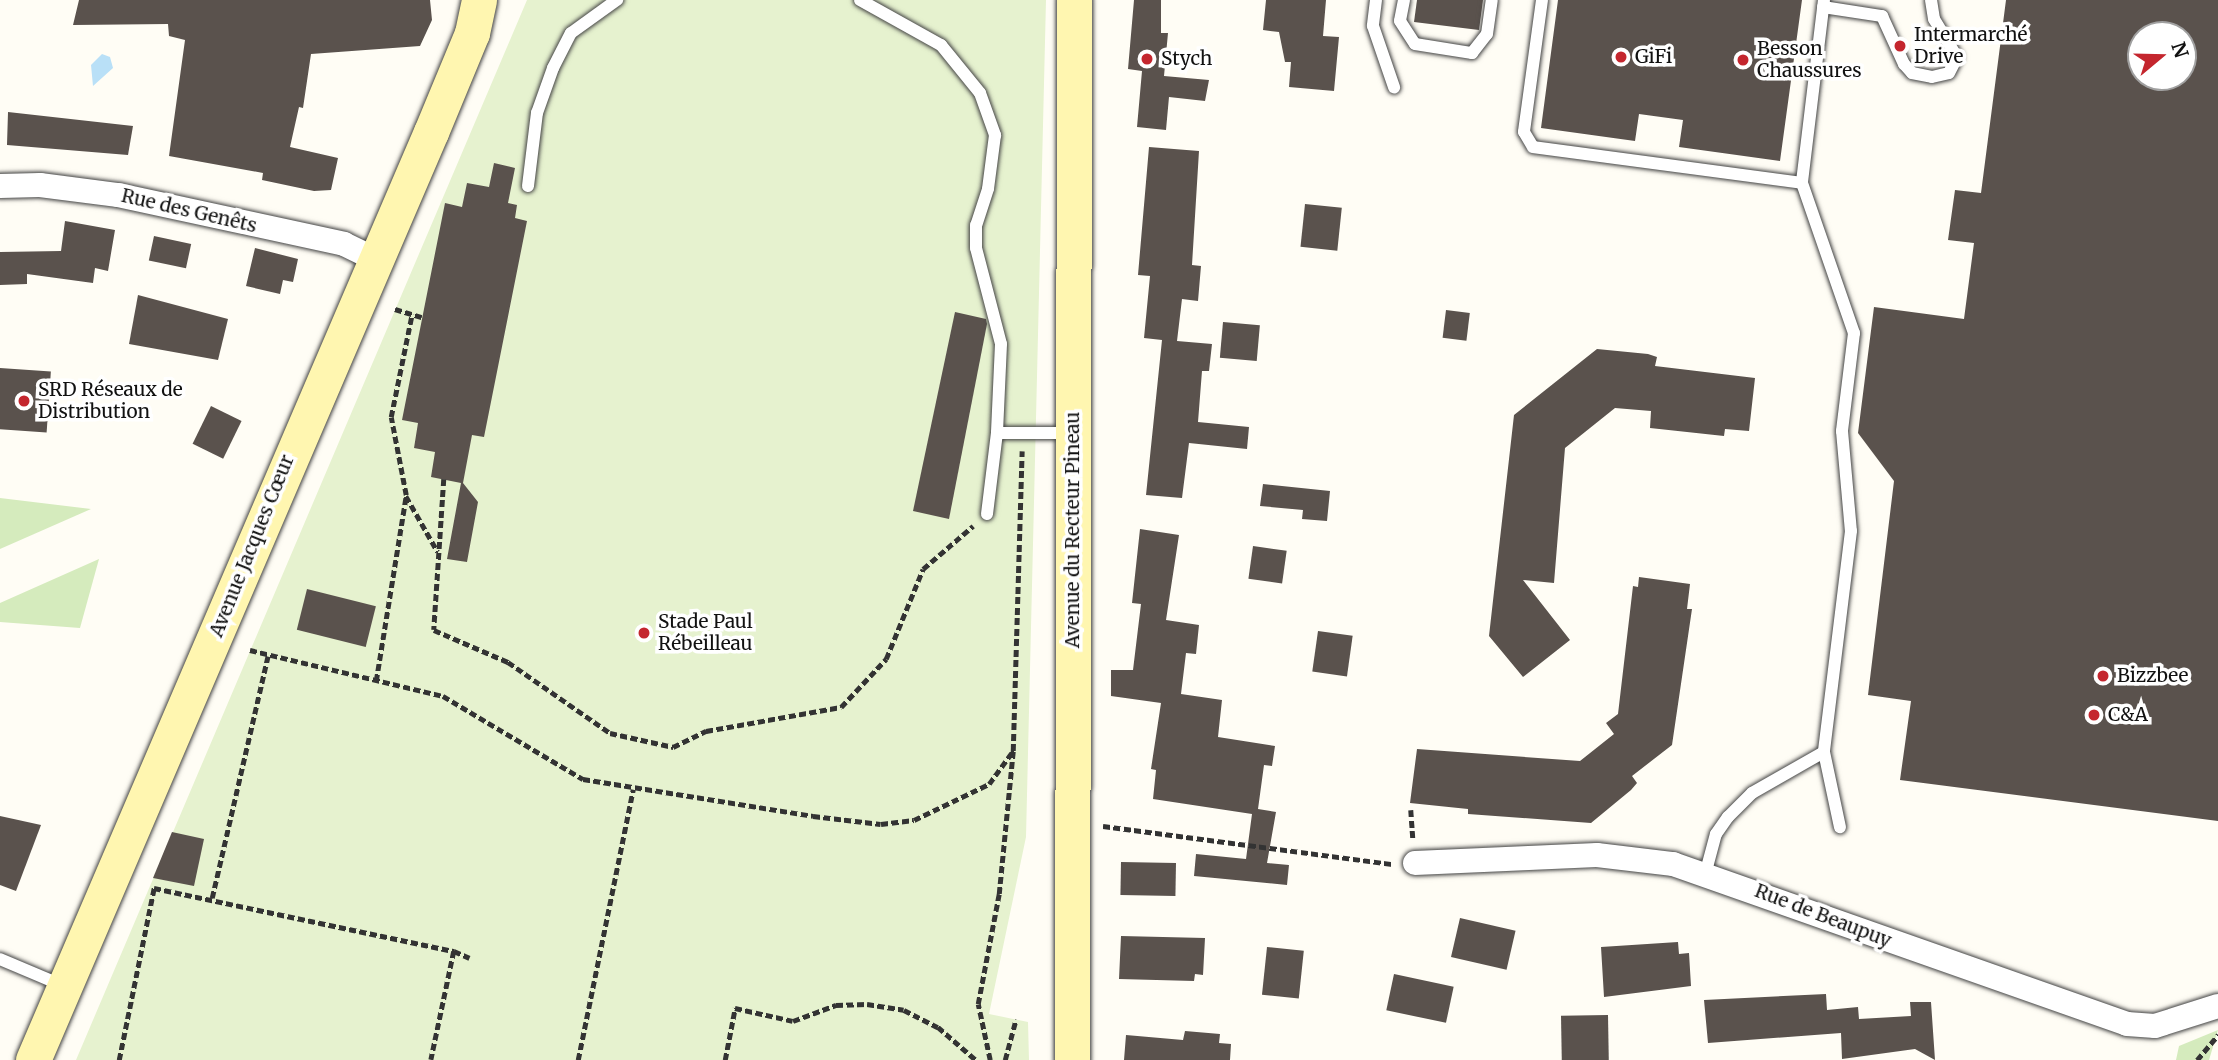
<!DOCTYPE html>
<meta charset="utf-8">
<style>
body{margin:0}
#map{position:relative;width:2218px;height:1060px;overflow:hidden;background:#fffdf5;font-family:Merriweather,serif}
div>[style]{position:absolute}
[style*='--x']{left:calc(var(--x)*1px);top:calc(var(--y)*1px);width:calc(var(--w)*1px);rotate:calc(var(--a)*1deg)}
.green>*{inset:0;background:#d5ebbd}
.pitch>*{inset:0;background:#e6f2cf}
.water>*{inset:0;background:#b9e0f7}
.building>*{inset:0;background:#5a524d;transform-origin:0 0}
.path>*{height:4.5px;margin-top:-2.25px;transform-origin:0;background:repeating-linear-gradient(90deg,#333 0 7px,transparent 0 10.5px)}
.roads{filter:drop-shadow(0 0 2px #444) drop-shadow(0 0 2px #444)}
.service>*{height:12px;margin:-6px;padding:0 6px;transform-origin:6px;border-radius:6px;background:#fff}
.minor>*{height:24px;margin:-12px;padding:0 12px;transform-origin:12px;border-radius:12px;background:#fff}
.secondary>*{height:35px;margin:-17.5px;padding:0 17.5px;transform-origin:17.5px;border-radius:17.5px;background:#fff6b0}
.dots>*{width:19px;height:19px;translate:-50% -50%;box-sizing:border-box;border:4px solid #fff;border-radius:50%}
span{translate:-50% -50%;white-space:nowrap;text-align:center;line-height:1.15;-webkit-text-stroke:7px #fff;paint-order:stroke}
.poi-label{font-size:19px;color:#111}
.left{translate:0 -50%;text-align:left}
.street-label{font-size:19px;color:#111}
.north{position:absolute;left:2127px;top:21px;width:70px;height:70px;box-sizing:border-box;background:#fff;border:2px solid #a0a0a0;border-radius:50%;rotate:71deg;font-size:19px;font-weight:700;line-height:28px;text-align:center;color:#111}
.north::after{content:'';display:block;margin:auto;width:24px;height:32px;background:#c4262e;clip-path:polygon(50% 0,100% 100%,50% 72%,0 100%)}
</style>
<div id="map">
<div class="green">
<div style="clip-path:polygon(0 498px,91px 509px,0 549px)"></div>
<div style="clip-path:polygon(99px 559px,80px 628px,0 622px,0 603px)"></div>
<div style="clip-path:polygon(2218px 1030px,2209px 1060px,2176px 1060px,2179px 1046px)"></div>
</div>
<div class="pitch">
<div style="clip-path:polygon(527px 0,1046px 0,1026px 837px,989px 1014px,1028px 1022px,1029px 1060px,76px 1060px)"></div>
</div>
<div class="water">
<div style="clip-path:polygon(102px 54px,110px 57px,113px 68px,93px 86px,91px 65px)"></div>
</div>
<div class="building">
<div style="clip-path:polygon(79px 0,430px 0,432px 20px,420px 46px,311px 54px,303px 108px,299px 107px,290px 147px,338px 158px,331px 190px,314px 191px,262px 180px,263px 173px,169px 156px,185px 40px,169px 36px,168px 24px,73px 25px)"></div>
<div style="clip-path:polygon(1134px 0,1161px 0,1161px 33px,1168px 33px,1164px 76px,1209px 80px,1205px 101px,1169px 97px,1166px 130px,1137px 127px,1142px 71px,1128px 69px)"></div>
<div style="clip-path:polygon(1266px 0,1326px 0,1323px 36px,1339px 37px,1334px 91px,1289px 87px,1291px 62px,1285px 62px,1279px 32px,1263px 30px)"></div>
<div style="clip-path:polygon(1417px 0,1483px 0,1479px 30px,1414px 22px)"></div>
<div style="clip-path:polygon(1558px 0,1802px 0,1780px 161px,1679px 147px,1683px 120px,1639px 114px,1635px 141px,1541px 128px)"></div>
<div style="clip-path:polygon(evenodd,2006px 0,2218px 0,2218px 821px,1900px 780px,1911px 701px,1868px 695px,1894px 481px,1858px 433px,1874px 307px,1964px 319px,1974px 243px,1948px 240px,1955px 190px,1981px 193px,2006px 0,2141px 35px,2183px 35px,2183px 77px,2141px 77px,2141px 35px)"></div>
<div style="clip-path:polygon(8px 112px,133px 126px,128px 155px,7px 145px)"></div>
<div style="clip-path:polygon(1149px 147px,1199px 151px,1192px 265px,1201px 266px,1198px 301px,1182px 299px,1177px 341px,1212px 344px,1209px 371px,1202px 371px,1198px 422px,1249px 427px,1247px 449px,1189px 443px,1182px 498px,1146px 495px,1162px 340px,1144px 338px,1150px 276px,1138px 275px)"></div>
<div style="clip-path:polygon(494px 163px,515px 168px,508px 203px,517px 205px,515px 218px,527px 221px,484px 437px,472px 435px,463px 483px,478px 502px,467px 562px,447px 559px,461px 483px,431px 477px,435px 452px,414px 448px,418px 423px,402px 420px,445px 203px,462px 207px,467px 183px,489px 187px)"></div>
<div style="left:1305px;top:204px;width:37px;height:43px;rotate:6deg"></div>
<div style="clip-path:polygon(65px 221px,115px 230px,108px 271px,95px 268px,93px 283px,27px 274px,27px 284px,0 285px,0 252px,61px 251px)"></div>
<div style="left:154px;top:236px;width:38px;height:25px;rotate:12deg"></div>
<div style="clip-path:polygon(255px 248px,298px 259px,293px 282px,283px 280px,280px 294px,246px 286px)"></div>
<div style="clip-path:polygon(138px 295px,228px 319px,218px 360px,129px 344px)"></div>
<div style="left:1446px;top:310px;width:24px;height:28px;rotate:7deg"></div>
<div style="clip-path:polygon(955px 312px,986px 319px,987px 324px,949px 519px,913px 511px)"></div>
<div style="left:1223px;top:322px;width:37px;height:36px;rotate:5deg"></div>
<div style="clip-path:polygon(1597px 349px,1648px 354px,1657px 357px,1655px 366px,1755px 378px,1749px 431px,1725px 429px,1724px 436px,1650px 428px,1651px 411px,1615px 408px,1565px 448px,1554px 583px,1523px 580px,1570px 640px,1523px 677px,1489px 636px,1514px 415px)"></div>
<div style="left:0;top:368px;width:51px;height:61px;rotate:4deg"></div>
<div style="left:211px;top:406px;width:34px;height:42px;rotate:26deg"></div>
<div style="clip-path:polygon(1263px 484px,1330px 491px,1327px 521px,1302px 519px,1303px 510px,1260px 506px)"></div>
<div style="clip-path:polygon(1140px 529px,1179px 535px,1166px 620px,1199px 625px,1196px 654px,1186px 653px,1181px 694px,1222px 700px,1218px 737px,1275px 746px,1272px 766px,1264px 765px,1258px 809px,1276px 812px,1267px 863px,1289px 865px,1287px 885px,1194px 876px,1196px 854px,1246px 859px,1252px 814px,1153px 799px,1156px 770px,1151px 769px,1161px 703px,1111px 696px,1111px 670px,1133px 670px,1141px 604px,1132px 603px)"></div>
<div style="left:1253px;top:546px;width:34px;height:33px;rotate:8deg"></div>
<div style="clip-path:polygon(1639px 577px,1690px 584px,1687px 609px,1692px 609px,1672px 745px,1632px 776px,1637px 783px,1631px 790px,1591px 823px,1468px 814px,1468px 809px,1410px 803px,1417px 749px,1580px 761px,1614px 734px,1606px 723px,1618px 714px,1633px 586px,1638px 587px)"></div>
<div style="left:307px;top:589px;width:71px;height:42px;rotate:14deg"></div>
<div style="left:1318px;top:631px;width:35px;height:41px;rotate:8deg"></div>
<div style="clip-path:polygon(0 816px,41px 825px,16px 891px,0 885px)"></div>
<div style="clip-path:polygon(172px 832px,204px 839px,194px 886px,153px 878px)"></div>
<div style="left:1121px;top:862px;width:55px;height:33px;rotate:1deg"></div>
<div style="left:1460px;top:918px;width:57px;height:40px;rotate:13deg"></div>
<div style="clip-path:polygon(1121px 936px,1205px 938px,1203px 975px,1195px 974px,1194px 981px,1119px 979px)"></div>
<div style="clip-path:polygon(1678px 942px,1679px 954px,1689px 953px,1691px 986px,1604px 997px,1601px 947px)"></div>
<div style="left:1267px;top:947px;width:37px;height:48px;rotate:6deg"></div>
<div style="left:1394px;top:974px;width:61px;height:37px;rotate:12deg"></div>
<div style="clip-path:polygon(1826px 994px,1827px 1010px,1858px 1007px,1859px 1019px,1911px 1016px,1910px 1002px,1931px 1002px,1935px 1060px,1915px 1049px,1842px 1059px,1841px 1033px,1708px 1043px,1704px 1000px)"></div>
<div style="left:1608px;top:1015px;width:45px;height:47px;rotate:89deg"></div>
<div style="clip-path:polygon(1185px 1031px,1220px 1034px,1219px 1043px,1231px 1044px,1230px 1060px,1124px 1060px,1126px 1035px,1183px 1040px)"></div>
</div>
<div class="path">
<div style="--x:395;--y:309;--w:28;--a:17"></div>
<div style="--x:444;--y:479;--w:151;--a:93.8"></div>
<div style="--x:434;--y:630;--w:81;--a:23.4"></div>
<div style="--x:508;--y:662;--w:124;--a:34.8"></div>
<div style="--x:610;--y:733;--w:65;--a:12.5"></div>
<div style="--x:673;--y:747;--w:37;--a:-26"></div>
<div style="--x:706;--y:731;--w:137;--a:-10.1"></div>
<div style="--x:841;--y:707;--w:66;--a:-46.8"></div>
<div style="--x:886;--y:659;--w:97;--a:-67.7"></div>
<div style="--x:923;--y:569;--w:66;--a:-40.7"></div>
<div style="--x:406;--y:496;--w:64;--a:60.3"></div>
<div style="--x:250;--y:650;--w:198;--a:13.4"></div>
<div style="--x:443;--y:696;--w:163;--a:30.7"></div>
<div style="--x:583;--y:779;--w:233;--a:9.1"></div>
<div style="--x:813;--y:816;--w:68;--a:6.7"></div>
<div style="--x:881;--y:824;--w:33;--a:-7"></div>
<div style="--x:914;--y:820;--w:83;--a:-25.6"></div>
<div style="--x:989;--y:784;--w:41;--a:-54"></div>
<div style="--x:376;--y:681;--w:188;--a:-80.8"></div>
<div style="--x:406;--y:495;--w:79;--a:-100.9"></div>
<div style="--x:391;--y:417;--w:105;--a:-78.5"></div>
<div style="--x:1411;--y:810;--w:28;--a:86"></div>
<div style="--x:1103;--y:826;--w:292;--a:7.5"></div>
<div style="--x:212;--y:898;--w:248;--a:-77"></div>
<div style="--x:454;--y:951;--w:17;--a:24"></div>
<div style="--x:119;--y:1060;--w:176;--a:-78.5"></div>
<div style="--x:154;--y:888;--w:307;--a:11.9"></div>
<div style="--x:454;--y:951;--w:111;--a:101.9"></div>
<div style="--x:578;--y:1060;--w:276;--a:-78.5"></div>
<div style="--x:725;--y:1060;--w:53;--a:-79.1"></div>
<div style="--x:735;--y:1008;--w:59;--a:12.6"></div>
<div style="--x:793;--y:1021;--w:46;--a:-20.4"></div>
<div style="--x:836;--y:1005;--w:31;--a:-2"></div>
<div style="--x:867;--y:1004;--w:37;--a:9"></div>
<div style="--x:904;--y:1010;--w:38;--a:27"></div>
<div style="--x:938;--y:1027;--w:50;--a:41"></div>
<div style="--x:990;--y:1060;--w:57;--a:-102.1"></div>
<div style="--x:978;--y:1004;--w:112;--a:-79.2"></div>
<div style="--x:999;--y:894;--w:144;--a:-84.4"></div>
<div style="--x:1013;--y:751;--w:300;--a:-88.3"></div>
<div style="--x:1005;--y:1060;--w:42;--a:-75"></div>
<div style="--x:2197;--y:1060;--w:33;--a:-50"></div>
</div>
<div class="roads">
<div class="service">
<div style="--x:860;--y:0;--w:93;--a:29.1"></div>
<div style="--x:941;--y:45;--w:62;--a:50.9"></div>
<div style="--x:980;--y:93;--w:45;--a:70.3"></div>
<div style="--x:995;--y:135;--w:54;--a:97.4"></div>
<div style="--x:988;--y:189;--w:38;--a:108"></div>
<div style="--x:976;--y:225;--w:23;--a:90"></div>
<div style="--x:976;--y:248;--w:99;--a:75.4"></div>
<div style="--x:1001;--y:344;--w:89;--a:92.6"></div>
<div style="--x:997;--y:433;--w:75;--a:0"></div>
<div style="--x:1376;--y:0;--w:26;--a:97"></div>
<div style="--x:1373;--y:26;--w:65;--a:71"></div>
<div style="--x:1404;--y:0;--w:21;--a:101"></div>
<div style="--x:1400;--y:21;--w:27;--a:57"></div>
<div style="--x:1415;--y:44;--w:58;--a:9"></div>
<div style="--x:1472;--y:53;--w:24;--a:-52"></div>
<div style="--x:1487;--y:34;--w:34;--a:-82"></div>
<div style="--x:1542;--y:0;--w:133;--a:97.8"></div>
<div style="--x:1524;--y:132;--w:17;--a:59"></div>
<div style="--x:1533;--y:147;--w:271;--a:7.6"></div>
<div style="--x:1824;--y:0;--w:184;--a:96.9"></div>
<div style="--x:1802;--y:183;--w:159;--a:70.9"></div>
<div style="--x:1854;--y:333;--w:99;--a:97"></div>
<div style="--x:1842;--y:431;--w:100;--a:84.9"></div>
<div style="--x:1851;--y:531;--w:223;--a:97"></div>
<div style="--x:1824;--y:752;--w:77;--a:78"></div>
<div style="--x:1823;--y:7;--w:60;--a:8.7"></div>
<div style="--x:1882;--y:16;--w:53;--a:65.4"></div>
<div style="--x:1904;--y:64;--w:12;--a:48"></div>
<div style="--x:1912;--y:73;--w:20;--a:11"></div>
<div style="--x:1932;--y:77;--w:17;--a:-13"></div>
<div style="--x:1949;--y:73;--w:18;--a:-63"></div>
<div style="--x:1957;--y:57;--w:44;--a:-121.2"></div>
<div style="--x:1934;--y:19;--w:19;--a:-99"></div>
<div style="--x:528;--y:186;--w:74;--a:-83"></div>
<div style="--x:537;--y:113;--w:48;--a:-70.4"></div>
<div style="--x:553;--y:68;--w:39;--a:-63"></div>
<div style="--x:571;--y:33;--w:57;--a:-35.7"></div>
<div style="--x:987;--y:514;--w:82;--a:-83"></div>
<div style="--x:1706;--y:871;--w:38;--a:-75"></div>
<div style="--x:1716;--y:834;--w:21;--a:-55"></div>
<div style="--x:1728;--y:817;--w:34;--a:-45"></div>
<div style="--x:1752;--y:793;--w:83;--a:-29.7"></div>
<div style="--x:0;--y:959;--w:69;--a:22.9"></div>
</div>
<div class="minor">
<div style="--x:0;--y:186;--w:40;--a:-1.4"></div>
<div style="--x:40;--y:185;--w:79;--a:7.3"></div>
<div style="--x:118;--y:195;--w:231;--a:12.2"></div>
<div style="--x:344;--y:244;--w:32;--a:26"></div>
<div style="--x:1415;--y:863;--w:182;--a:-2.5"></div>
<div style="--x:1597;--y:855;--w:77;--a:6.8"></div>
<div style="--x:1673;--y:864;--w:481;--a:19.4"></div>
<div style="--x:2127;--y:1024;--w:28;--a:4"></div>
<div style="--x:2155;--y:1026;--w:66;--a:-17.6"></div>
</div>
<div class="secondary">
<div style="--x:33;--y:1060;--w:1010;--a:-66.79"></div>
<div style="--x:431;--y:132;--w:107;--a:-67.5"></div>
<div style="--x:472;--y:33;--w:34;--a:-78"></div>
<div style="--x:1072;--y:1060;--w:1060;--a:-89.89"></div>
</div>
</div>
<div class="dots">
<div style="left:1900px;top:46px;background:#c4262e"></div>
<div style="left:1621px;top:57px;background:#c4262e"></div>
<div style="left:1147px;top:59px;background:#c4262e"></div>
<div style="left:1743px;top:60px;background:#c4262e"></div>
<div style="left:24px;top:401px;background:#c4262e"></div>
<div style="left:644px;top:633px;background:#c4262e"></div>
<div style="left:2103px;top:676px;background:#c4262e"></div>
<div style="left:2094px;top:715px;background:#c4262e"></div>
</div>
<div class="poi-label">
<span class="left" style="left:1914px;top:46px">Intermarché<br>Drive</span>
<span class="left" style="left:1757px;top:60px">Besson<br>Chaussures</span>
<span class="left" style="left:1635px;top:57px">GiFi</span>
<span class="left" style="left:1161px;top:59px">Stych</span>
<span class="left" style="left:38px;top:401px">SRD Réseaux de<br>Distribution</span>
<span class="left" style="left:658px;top:633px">Stade Paul<br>Rébeilleau</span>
<span class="left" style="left:2117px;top:676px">Bizzbee</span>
<span class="left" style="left:2108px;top:715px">C&amp;A</span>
</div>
<div class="street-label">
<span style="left:189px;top:211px;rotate:13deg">Rue des Genêts</span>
<span style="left:1073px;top:530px;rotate:-90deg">Avenue du Recteur Pineau</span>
<span style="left:252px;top:546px;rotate:-68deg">Avenue Jacques Cœur</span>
<span style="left:1823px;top:916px;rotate:21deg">Rue de Beaupuy</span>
</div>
<div class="north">N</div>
</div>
